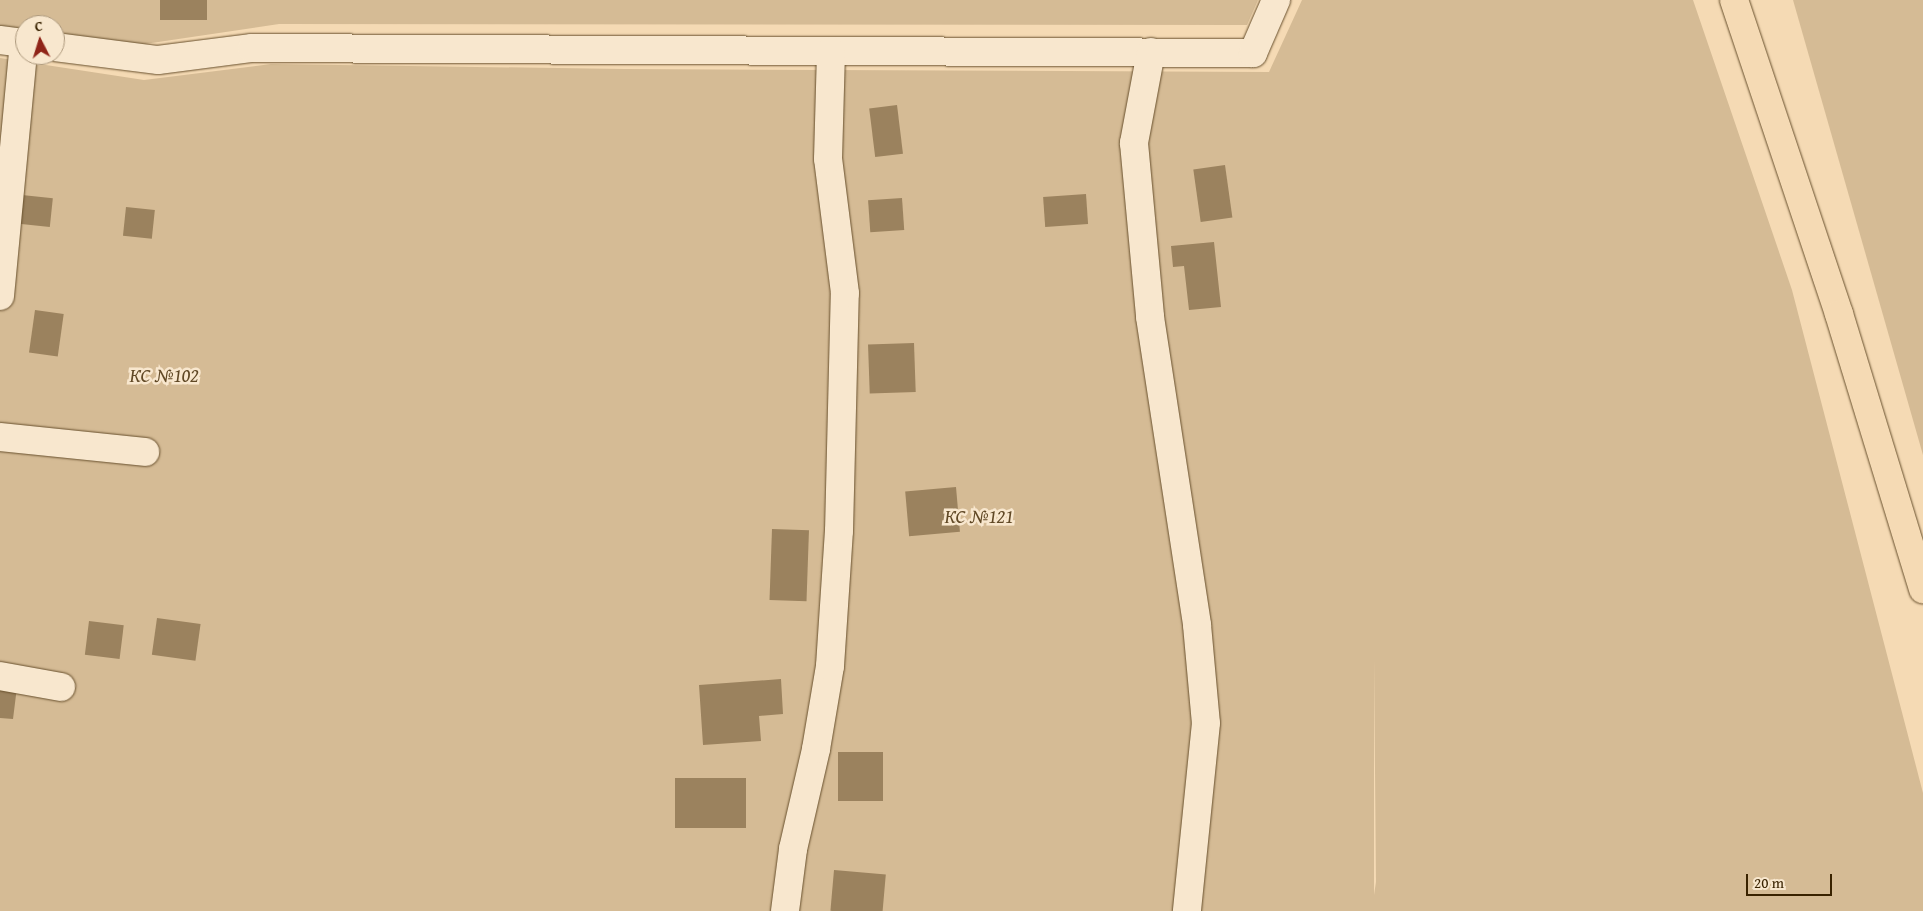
<!DOCTYPE html>
<html>
<head>
<meta charset="utf-8">
<style>
	body { margin:0 }
	#map { position:relative; width:1923px; height:911px; overflow:hidden; background:#f5dab4; font-family:"Gentium Book Plus",serif }
	div>[style] { position:absolute }
	.green>* { inset:0; background:#d5bb95 }
	.building>* { inset:0; background:#9b825e; transform-origin:0 0 }
	.roads { filter:drop-shadow(0 0 1px #68502d) drop-shadow(0 0 1px #68502d) }
	.minor>* { height:28px; margin:-14px; padding:0 14px; transform-origin:14px; border-radius:14px; background:#f8e7ce }
	.major>* { height:28px; margin:-14px; padding:0 14px; transform-origin:14px; border-radius:14px; background:#f5dab4 }
	span { translate:-50% -50%; white-space:nowrap; text-align:center; line-height:1.15; -webkit-text-stroke:5px #f8e7ce; paint-order:stroke }
	.park-label { font-size:20px; color:#604825; font-style:italic }
	.north { position:absolute; left:15px; top:15px; width:50px; height:50px; box-sizing:border-box; background:#f8e7ce; border:1px solid #ac987c; border-radius:50%; rotate:355deg; font-size:14px; font-weight:700; line-height:20px; text-align:center; color:#392200 }
	.north::after { content:''; display:block; margin:auto; width:18px; height:22px; background:#8f2418; clip-path:polygon(50% 0,100% 100%,50% 72%,0 100%) }
	.scale { position:absolute; left:1746px; top:874px; width:86px; height:22px; box-sizing:border-box; border:2px solid #392200; border-top:0; padding-left:6px; font-size:15px; line-height:18px; white-space:nowrap; color:#392200; -webkit-text-stroke:4px #f8e7ce; paint-order:stroke }
</style>
</head>
<body>
<div id="map">
	<div class="green">
		<i style="clip-path:polygon(0 0,1258px 0,1247px 25px,279px 24px,138px 45px,55px 34px,55px 25px,25px 25px,25px 31px,0 27px)"></i>
		<i style="clip-path:polygon(evenodd,1302px 0,1693px 0,1792px 290px,1923px 793px,1923px 911px,0 911px,0 58px,144px 80px,271px 64px,625px 69px,1269px 72px,1302px 0,1374px 659px,1376px 882px,1374px 895px,1374px 659px)"></i>
		<i style="clip-path:polygon(1793px 0,1923px 0,1923px 455px)"></i>
	</div>
	<div class="building">
		<i style="left:160px;top:0;width:47px;height:20px"></i>
		<i style="left:897px;top:105px;width:49px;height:28px;rotate:83deg"></i>
		<i style="left:1225px;top:165px;width:53px;height:32px;rotate:82deg"></i>
		<i style="left:1086px;top:194px;width:30px;height:43px;rotate:86deg"></i>
		<i style="left:22px;top:195px;width:31px;height:29px;rotate:6deg"></i>
		<i style="left:902px;top:198px;width:32px;height:34px;rotate:86deg"></i>
		<i style="left:126px;top:207px;width:29px;height:29px;rotate:6deg"></i>
		<i style="clip-path:polygon(1214px 242px,1221px 307px,1189px 310px,1184px 266px,1173px 267px,1171px 246px)"></i>
		<i style="left:35px;top:310px;width:29px;height:43px;rotate:8deg"></i>
		<i style="left:914px;top:343px;width:49px;height:46px;rotate:88deg"></i>
		<i style="left:956px;top:487px;width:45px;height:51px;rotate:85deg"></i>
		<i style="left:772px;top:529px;width:37px;height:71px;rotate:2deg"></i>
		<i style="left:157px;top:618px;width:44px;height:37px;rotate:8deg"></i>
		<i style="left:89px;top:621px;width:35px;height:34px;rotate:7deg"></i>
		<i style="clip-path:polygon(781px 679px,783px 714px,759px 716px,761px 741px,703px 745px,699px 685px)"></i>
		<i style="clip-path:polygon(0 685px,17px 687px,13px 719px,0 718px)"></i>
		<i style="left:838px;top:752px;width:45px;height:49px"></i>
		<i style="left:675px;top:778px;width:71px;height:50px"></i>
		<i style="left:834px;top:870px;width:52px;height:41px;rotate:5deg"></i>
	</div>
	<div class="roads">
		<div class="minor">
			<i style="left:0;top:40px;width:25px;rotate:7deg"></i>
			<i style="left:55px;top:47px;width:104px;rotate:7.2deg"></i>
			<i style="left:158px;top:60px;width:95px;rotate:-7.3deg"></i>
			<i style="left:252px;top:48px;width:1001px;rotate:0.29deg"></i>
			<i style="left:1253px;top:53px;width:58px;rotate:-66.5deg"></i>
			<i style="left:1151px;top:52px;width:93px;rotate:100.6deg"></i>
			<i style="left:1134px;top:143px;width:175px;rotate:84.7deg"></i>
			<i style="left:1150px;top:317px;width:312px;rotate:81.3deg"></i>
			<i style="left:1197px;top:625px;width:98px;rotate:84.8deg"></i>
			<i style="left:1206px;top:723px;width:189px;rotate:95.8deg"></i>
			<i style="left:0;top:296px;width:254px;rotate:-84.6deg"></i>
			<i style="left:0;top:437px;width:146px;rotate:5.9deg"></i>
			<i style="left:0;top:676px;width:62px;rotate:10.2deg"></i>
			<i style="left:785px;top:911px;width:63px;rotate:-82.6deg"></i>
			<i style="left:793px;top:849px;width:103px;rotate:-77deg"></i>
			<i style="left:816px;top:749px;width:84px;rotate:-80.4deg"></i>
			<i style="left:830px;top:666px;width:135px;rotate:-86.2deg"></i>
			<i style="left:839px;top:531px;width:238px;rotate:-88.6deg"></i>
			<i style="left:845px;top:293px;width:135px;rotate:-97.2deg"></i>
			<i style="left:828px;top:159px;width:108px;rotate:-88.4deg"></i>
		</div>
		<div class="major">
			<i style="left:1734px;top:0;width:331px;rotate:71.5deg"></i>
			<i style="left:1839px;top:314px;width:288px;rotate:73deg"></i>
		</div>
	</div>
	<div class="park-label">
		<span style="left:164px;top:374px">КС №102</span>
		<span style="left:979px;top:515px">КС №121</span>
	</div>
	<div class="north">С</div>
	<div class="scale">20 m</div>
</div>
</body>
</html>
